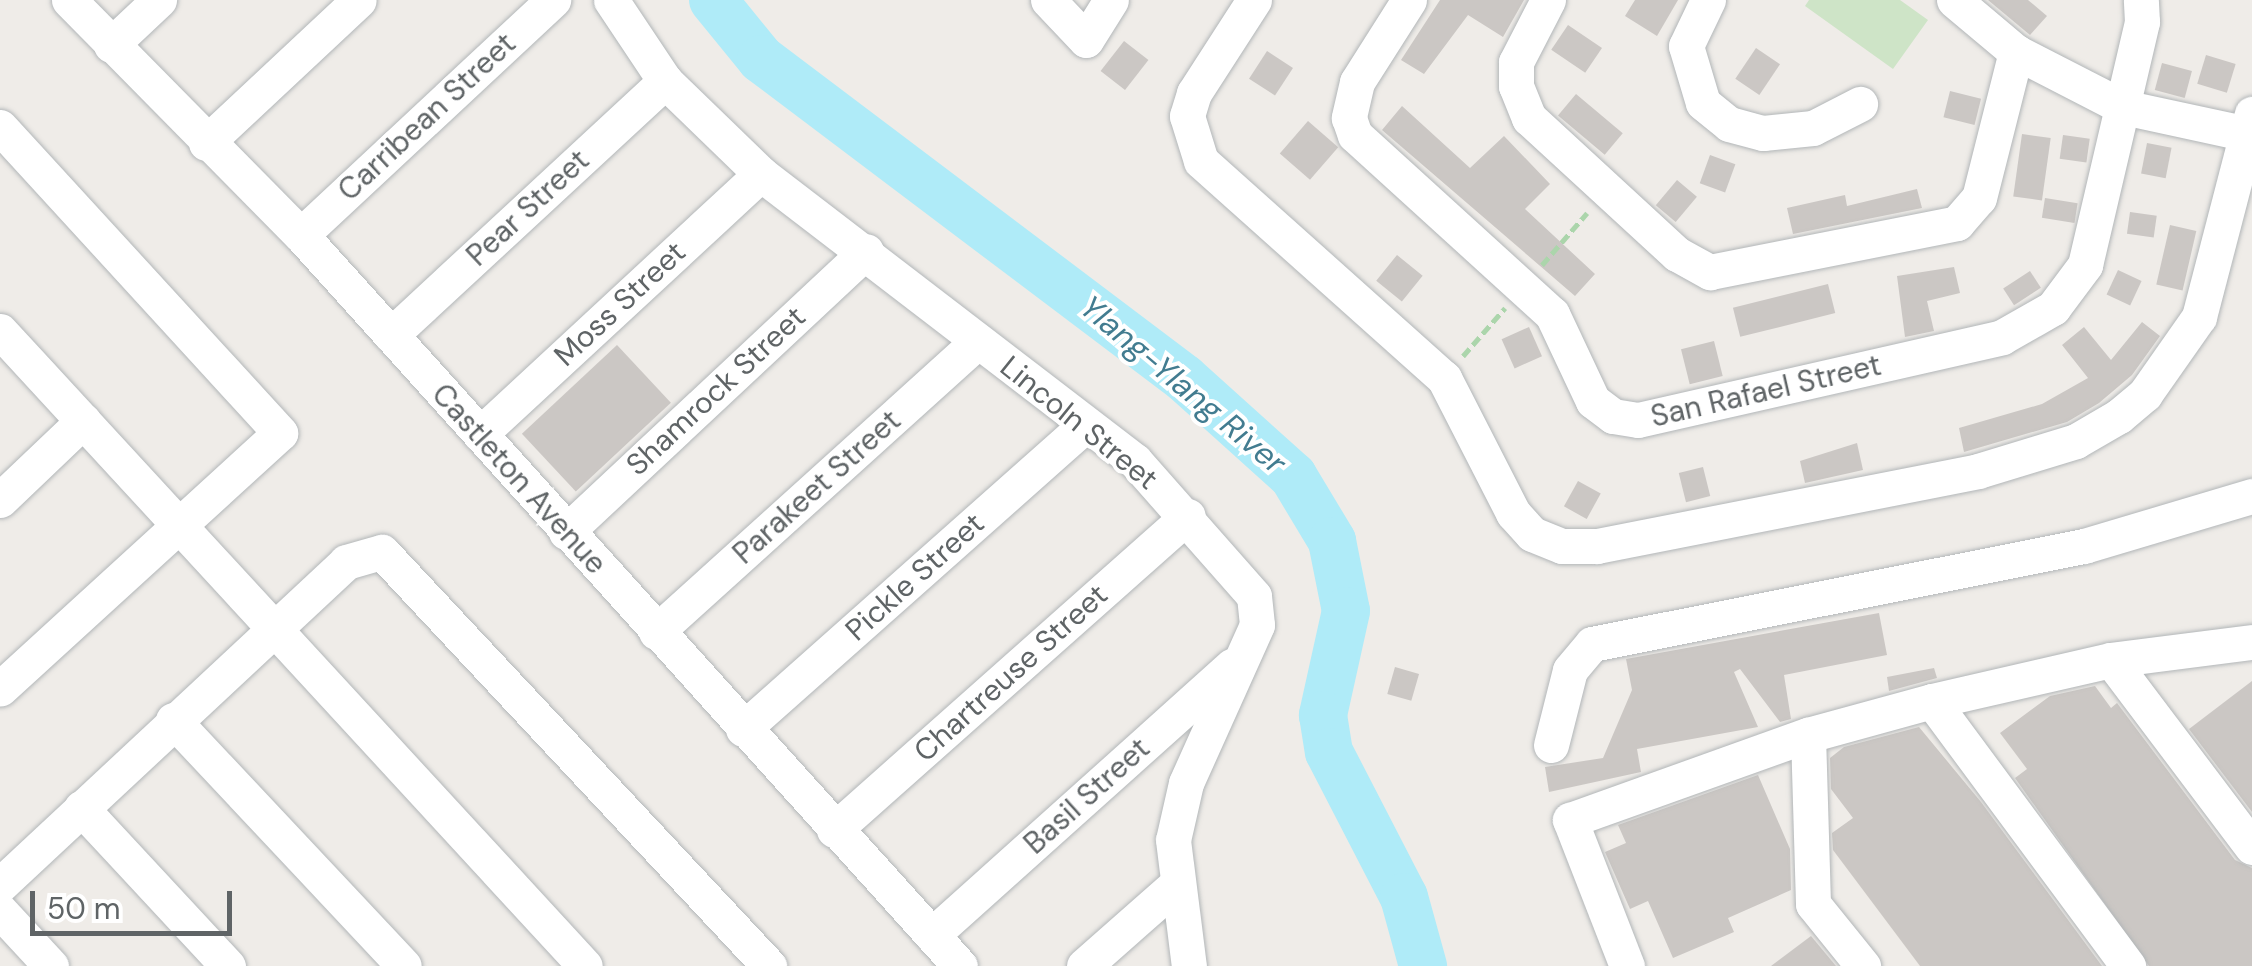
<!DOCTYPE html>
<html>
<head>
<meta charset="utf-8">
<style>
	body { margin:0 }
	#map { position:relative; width:2252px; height:966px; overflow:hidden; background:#efece8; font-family:"DM Sans",sans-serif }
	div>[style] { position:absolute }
	.green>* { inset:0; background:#cee4c7 }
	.river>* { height:48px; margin:-24px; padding:0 24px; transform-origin:24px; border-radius:24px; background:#afebf8 }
	.building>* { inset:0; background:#cbc7c4; transform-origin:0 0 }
	.path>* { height:5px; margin-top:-2.5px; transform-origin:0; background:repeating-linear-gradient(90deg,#abd5ab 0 10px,transparent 0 15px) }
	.roads { filter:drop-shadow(0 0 2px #b2b6b8) drop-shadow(0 0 2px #b2b6b8) }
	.minor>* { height:35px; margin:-17.5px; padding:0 17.5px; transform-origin:17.5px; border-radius:17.5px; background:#fff }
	span { translate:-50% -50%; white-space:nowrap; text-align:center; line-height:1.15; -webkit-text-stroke:8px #fff; paint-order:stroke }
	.street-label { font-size:30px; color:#5f6466 }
	.water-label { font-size:32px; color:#427c90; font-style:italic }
	.scale { position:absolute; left:30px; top:891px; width:202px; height:45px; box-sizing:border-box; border:5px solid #5f6466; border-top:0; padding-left:12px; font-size:30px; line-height:35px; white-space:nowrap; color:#5f6466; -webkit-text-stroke:8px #fff; paint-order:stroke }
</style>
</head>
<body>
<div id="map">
	<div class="green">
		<i style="clip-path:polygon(1809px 0,1900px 0,1928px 20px,1893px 69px,1805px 6px)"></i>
	</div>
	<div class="river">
		<i style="left:713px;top:0;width:76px;rotate:50.9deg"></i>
		<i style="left:761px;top:59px;width:530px;rotate:37.02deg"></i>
		<i style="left:1184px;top:378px;width:147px;rotate:42deg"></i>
		<i style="left:1293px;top:476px;width:76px;rotate:59deg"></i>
		<i style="left:1332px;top:541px;width:71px;rotate:78.7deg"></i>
		<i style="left:1346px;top:611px;width:107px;rotate:102.5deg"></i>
		<i style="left:1323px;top:715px;width:37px;rotate:81deg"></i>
		<i style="left:1329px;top:752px;width:163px;rotate:62.7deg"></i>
		<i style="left:1404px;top:897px;width:72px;rotate:74.6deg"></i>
	</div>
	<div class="building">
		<i style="clip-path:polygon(1440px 0,1524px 0,1503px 37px,1468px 15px,1424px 74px,1401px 60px)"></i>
		<i style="clip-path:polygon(1635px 0,1678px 0,1657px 36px,1625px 16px)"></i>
		<i style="clip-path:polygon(1988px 0,2028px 0,2047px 16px,2030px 35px)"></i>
		<i style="left:1568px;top:25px;width:41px;height:30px;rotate:34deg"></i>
		<i style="left:1124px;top:41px;width:31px;height:38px;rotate:38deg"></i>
		<i style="left:1756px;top:48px;width:29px;height:37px;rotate:34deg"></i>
		<i style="left:1267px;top:51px;width:31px;height:33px;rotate:33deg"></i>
		<i style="left:2206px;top:55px;width:31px;height:30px;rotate:17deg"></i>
		<i style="left:2162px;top:63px;width:31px;height:28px;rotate:15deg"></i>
		<i style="left:1950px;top:91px;width:32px;height:27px;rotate:14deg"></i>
		<i style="left:1576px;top:94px;width:61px;height:28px;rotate:40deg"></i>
		<i style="clip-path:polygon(1402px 106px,1470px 168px,1504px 136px,1550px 184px,1525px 209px,1595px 274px,1575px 296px,1382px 130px)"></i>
		<i style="left:1308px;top:121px;width:40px;height:43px;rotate:41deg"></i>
		<i style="left:2022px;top:134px;width:29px;height:63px;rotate:8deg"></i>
		<i style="left:2063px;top:135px;width:27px;height:24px;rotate:8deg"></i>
		<i style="left:2147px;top:143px;width:25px;height:31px;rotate:11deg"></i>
		<i style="left:1710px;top:155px;width:27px;height:30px;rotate:20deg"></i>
		<i style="left:1677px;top:180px;width:26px;height:33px;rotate:40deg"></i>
		<i style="clip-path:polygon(1917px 189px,1922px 208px,1793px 234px,1787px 208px,1845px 195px,1847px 206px)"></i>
		<i style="left:2045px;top:198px;width:33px;height:20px;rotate:9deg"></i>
		<i style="left:2130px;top:212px;width:27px;height:22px;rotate:8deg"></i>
		<i style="left:2170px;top:225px;width:27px;height:61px;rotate:13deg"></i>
		<i style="left:1397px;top:255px;width:33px;height:33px;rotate:39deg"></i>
		<i style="clip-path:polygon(1954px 267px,1960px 293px,1927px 301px,1934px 331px,1905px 337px,1897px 276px)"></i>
		<i style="left:2118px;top:270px;width:26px;height:27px;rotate:25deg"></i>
		<i style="left:2030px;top:271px;width:20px;height:32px;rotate:57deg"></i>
		<i style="left:1828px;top:284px;width:30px;height:98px;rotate:76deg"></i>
		<i style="clip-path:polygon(2142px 322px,2160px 336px,2132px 375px,2099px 403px,2067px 422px,1964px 452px,1959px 428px,2042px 404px,2088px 378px,2062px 345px,2084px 327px,2111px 360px)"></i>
		<i style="left:1529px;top:327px;width:32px;height:30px;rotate:66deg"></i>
		<i style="left:1714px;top:341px;width:36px;height:34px;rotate:76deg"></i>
		<i style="left:617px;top:345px;width:79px;height:130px;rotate:47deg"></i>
		<i style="clip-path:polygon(1857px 443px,1863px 470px,1805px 483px,1800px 461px)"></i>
		<i style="left:1703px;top:467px;width:30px;height:25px;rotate:76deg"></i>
		<i style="left:1578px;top:481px;width:26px;height:29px;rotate:29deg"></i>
		<i style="clip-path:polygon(1879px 613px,1887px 655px,1784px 675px,1791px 719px,1780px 722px,1740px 669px,1734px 672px,1758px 727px,1637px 749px,1641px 772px,1549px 792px,1545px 767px,1603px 758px,1632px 690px,1626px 659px)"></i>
		<i style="left:1395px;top:667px;width:25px;height:28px;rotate:16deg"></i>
		<i style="clip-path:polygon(1934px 668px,1937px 678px,1889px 691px,1887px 677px)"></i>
		<i style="clip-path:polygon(2252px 681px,2252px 812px,2189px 729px)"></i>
		<i style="clip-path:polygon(2095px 686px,2111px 708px,2117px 703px,2235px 860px,2252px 868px,2252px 966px,2149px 966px,2015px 778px,2027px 769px,2000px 733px,2050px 696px)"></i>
		<i style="clip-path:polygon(1919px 727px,1981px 802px,2102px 966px,1920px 966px,1833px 850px,1832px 833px,1853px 818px,1831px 789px,1830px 758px,1844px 747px)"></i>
		<i style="clip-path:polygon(1758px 775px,1790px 849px,1791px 890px,1728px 918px,1734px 932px,1673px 958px,1648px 901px,1630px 909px,1605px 852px,1626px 843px,1618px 825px)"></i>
		<i style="clip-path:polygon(1811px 936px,1836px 966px,1771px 966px)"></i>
	</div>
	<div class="path">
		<i style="left:1542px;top:265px;width:69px;rotate:-49.1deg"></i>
		<i style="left:1463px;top:356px;width:64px;rotate:-48.8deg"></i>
	</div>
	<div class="roads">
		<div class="minor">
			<i style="left:69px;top:0;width:330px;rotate:45.4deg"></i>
			<i style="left:301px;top:235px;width:984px;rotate:47.97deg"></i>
			<i style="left:611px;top:0;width:97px;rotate:56.3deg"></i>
			<i style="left:665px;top:81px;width:134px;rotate:44.1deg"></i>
			<i style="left:761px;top:174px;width:471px;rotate:37.5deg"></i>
			<i style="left:1135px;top:461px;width:180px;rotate:48.6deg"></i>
			<i style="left:1254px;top:596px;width:29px;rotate:84deg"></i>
			<i style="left:1257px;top:625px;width:173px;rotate:114.2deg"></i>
			<i style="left:1186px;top:783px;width:58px;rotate:102.8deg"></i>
			<i style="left:1173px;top:840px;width:127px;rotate:82.8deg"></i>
			<i style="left:1048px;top:0;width:55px;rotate:46.5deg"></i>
			<i style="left:1086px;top:40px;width:47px;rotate:-58deg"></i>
			<i style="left:1254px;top:0;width:111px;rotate:122.8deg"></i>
			<i style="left:1194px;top:93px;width:24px;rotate:107deg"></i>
			<i style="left:1187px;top:116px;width:47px;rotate:72.7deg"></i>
			<i style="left:1201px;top:161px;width:326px;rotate:41.8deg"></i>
			<i style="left:1444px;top:378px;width:152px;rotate:62.9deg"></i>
			<i style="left:1513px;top:513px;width:28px;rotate:48deg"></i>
			<i style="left:1532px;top:534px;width:32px;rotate:22deg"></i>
			<i style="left:1562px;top:546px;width:35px"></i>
			<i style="left:1597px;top:546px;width:388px;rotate:-11.1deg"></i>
			<i style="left:1978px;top:471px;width:102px;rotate:-17deg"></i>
			<i style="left:2076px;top:441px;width:50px;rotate:-30.2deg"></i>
			<i style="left:2119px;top:416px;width:34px;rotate:-40deg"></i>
			<i style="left:2145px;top:394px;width:94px;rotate:-55deg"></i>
			<i style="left:2199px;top:317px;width:210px;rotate:-75.4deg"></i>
			<i style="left:1409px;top:0;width:97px;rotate:122.4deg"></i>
			<i style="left:1357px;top:82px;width:37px;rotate:103deg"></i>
			<i style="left:1349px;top:118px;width:18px;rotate:71deg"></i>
			<i style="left:1355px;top:135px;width:266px;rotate:42.3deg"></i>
			<i style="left:1552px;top:314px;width:96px;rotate:64.8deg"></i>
			<i style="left:1593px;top:401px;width:25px;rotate:37deg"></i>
			<i style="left:1613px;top:416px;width:25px;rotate:9deg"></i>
			<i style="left:1638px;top:420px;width:373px;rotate:-12.8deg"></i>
			<i style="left:2002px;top:337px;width:59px;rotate:-29.6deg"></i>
			<i style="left:2053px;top:308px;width:54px;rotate:-53.3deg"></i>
			<i style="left:2085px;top:265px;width:250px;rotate:-76.8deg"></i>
			<i style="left:2142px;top:22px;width:22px;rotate:-93deg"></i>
			<i style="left:1548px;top:0;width:70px;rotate:117.3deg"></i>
			<i style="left:1516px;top:62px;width:24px;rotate:90deg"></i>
			<i style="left:1516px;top:86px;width:35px;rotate:68deg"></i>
			<i style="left:1529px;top:118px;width:201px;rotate:42.6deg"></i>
			<i style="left:1677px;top:254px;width:38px;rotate:29deg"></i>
			<i style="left:1710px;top:272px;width:252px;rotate:-11.2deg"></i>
			<i style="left:1957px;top:223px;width:33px;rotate:-49deg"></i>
			<i style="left:1979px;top:198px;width:151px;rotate:-75.8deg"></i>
			<i style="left:1708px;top:0;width:51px;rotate:115.6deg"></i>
			<i style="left:1686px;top:46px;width:59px;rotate:73.4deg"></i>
			<i style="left:1703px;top:103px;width:33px;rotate:39deg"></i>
			<i style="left:1729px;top:124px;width:35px;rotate:15deg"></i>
			<i style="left:1763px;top:133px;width:50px;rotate:-5.7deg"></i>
			<i style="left:1813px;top:128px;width:53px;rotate:-27.1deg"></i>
			<i style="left:1954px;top:0;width:81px;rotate:40deg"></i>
			<i style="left:2016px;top:52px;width:120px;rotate:27.2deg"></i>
			<i style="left:2123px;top:107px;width:132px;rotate:12.2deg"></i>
			<i style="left:111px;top:45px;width:66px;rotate:-43.2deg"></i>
			<i style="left:0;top:127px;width:415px;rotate:47.5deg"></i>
			<i style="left:280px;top:433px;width:379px;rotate:137.6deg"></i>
			<i style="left:206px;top:143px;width:209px;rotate:-43.1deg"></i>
			<i style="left:301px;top:235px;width:345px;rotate:-43deg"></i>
			<i style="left:0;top:331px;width:863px;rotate:47.35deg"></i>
			<i style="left:391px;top:335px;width:374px;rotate:-42.8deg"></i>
			<i style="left:480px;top:434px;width:383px;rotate:-42.8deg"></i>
			<i style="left:0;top:500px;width:115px;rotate:-43.6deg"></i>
			<i style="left:566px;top:532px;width:411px;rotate:-43.1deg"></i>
			<i style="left:656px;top:632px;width:434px;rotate:-42.1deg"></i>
			<i style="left:2111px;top:660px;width:234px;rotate:53deg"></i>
			<i style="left:1932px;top:701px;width:330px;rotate:53.5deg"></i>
			<i style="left:173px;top:720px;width:337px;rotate:46.8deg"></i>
			<i style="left:743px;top:729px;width:459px;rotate:-41.6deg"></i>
			<i style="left:1808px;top:735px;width:169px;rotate:88.3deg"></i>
			<i style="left:1813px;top:904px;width:80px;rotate:51.1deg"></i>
			<i style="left:1551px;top:745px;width:77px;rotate:-75.8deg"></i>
			<i style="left:1570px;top:670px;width:34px;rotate:-50deg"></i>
			<i style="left:1592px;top:644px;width:502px;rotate:-11.27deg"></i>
			<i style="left:2084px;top:546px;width:175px;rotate:-16.6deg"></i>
			<i style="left:81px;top:808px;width:216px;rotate:47.1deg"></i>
			<i style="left:834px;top:830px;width:473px;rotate:-41.6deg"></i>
			<i style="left:0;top:885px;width:473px;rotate:-43deg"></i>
			<i style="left:346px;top:562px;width:37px;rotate:-16deg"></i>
			<i style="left:382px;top:552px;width:567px;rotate:46.93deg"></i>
			<i style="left:0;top:911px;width:75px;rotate:47.2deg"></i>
			<i style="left:932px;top:935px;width:403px;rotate:-41.9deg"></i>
			<i style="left:1084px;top:966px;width:123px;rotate:-41.4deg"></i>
			<i style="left:1627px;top:966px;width:157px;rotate:-111.3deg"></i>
			<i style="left:1570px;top:820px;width:253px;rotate:-19.7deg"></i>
			<i style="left:1808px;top:735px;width:129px;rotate:-15.3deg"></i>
			<i style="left:1932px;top:701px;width:184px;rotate:-12.9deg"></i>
			<i style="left:2111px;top:660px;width:142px;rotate:-7.3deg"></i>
		</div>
	</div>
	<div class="street-label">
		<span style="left:427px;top:117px;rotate:-43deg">Carribean Street</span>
		<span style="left:528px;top:208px;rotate:-43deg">Pear Street</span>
		<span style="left:620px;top:304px;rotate:-43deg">Moss Street</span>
		<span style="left:716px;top:391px;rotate:-43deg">Shamrock Street</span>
		<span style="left:1766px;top:391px;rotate:-13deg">San Rafael Street</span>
		<span style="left:1079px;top:423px;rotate:39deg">Lincoln Street</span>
		<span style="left:519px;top:479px;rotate:48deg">Castleton Avenue</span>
		<span style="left:817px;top:487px;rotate:-42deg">Parakeet Street</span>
		<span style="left:915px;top:577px;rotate:-42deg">Pickle Street</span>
		<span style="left:1011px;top:673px;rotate:-42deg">Chartreuse Street</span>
		<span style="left:1087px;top:796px;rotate:-42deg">Basil Street</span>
	</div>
	<div class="water-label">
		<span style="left:1183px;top:385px;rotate:40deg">Ylang-Ylang River</span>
	</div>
	<div class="scale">50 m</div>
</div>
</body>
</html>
